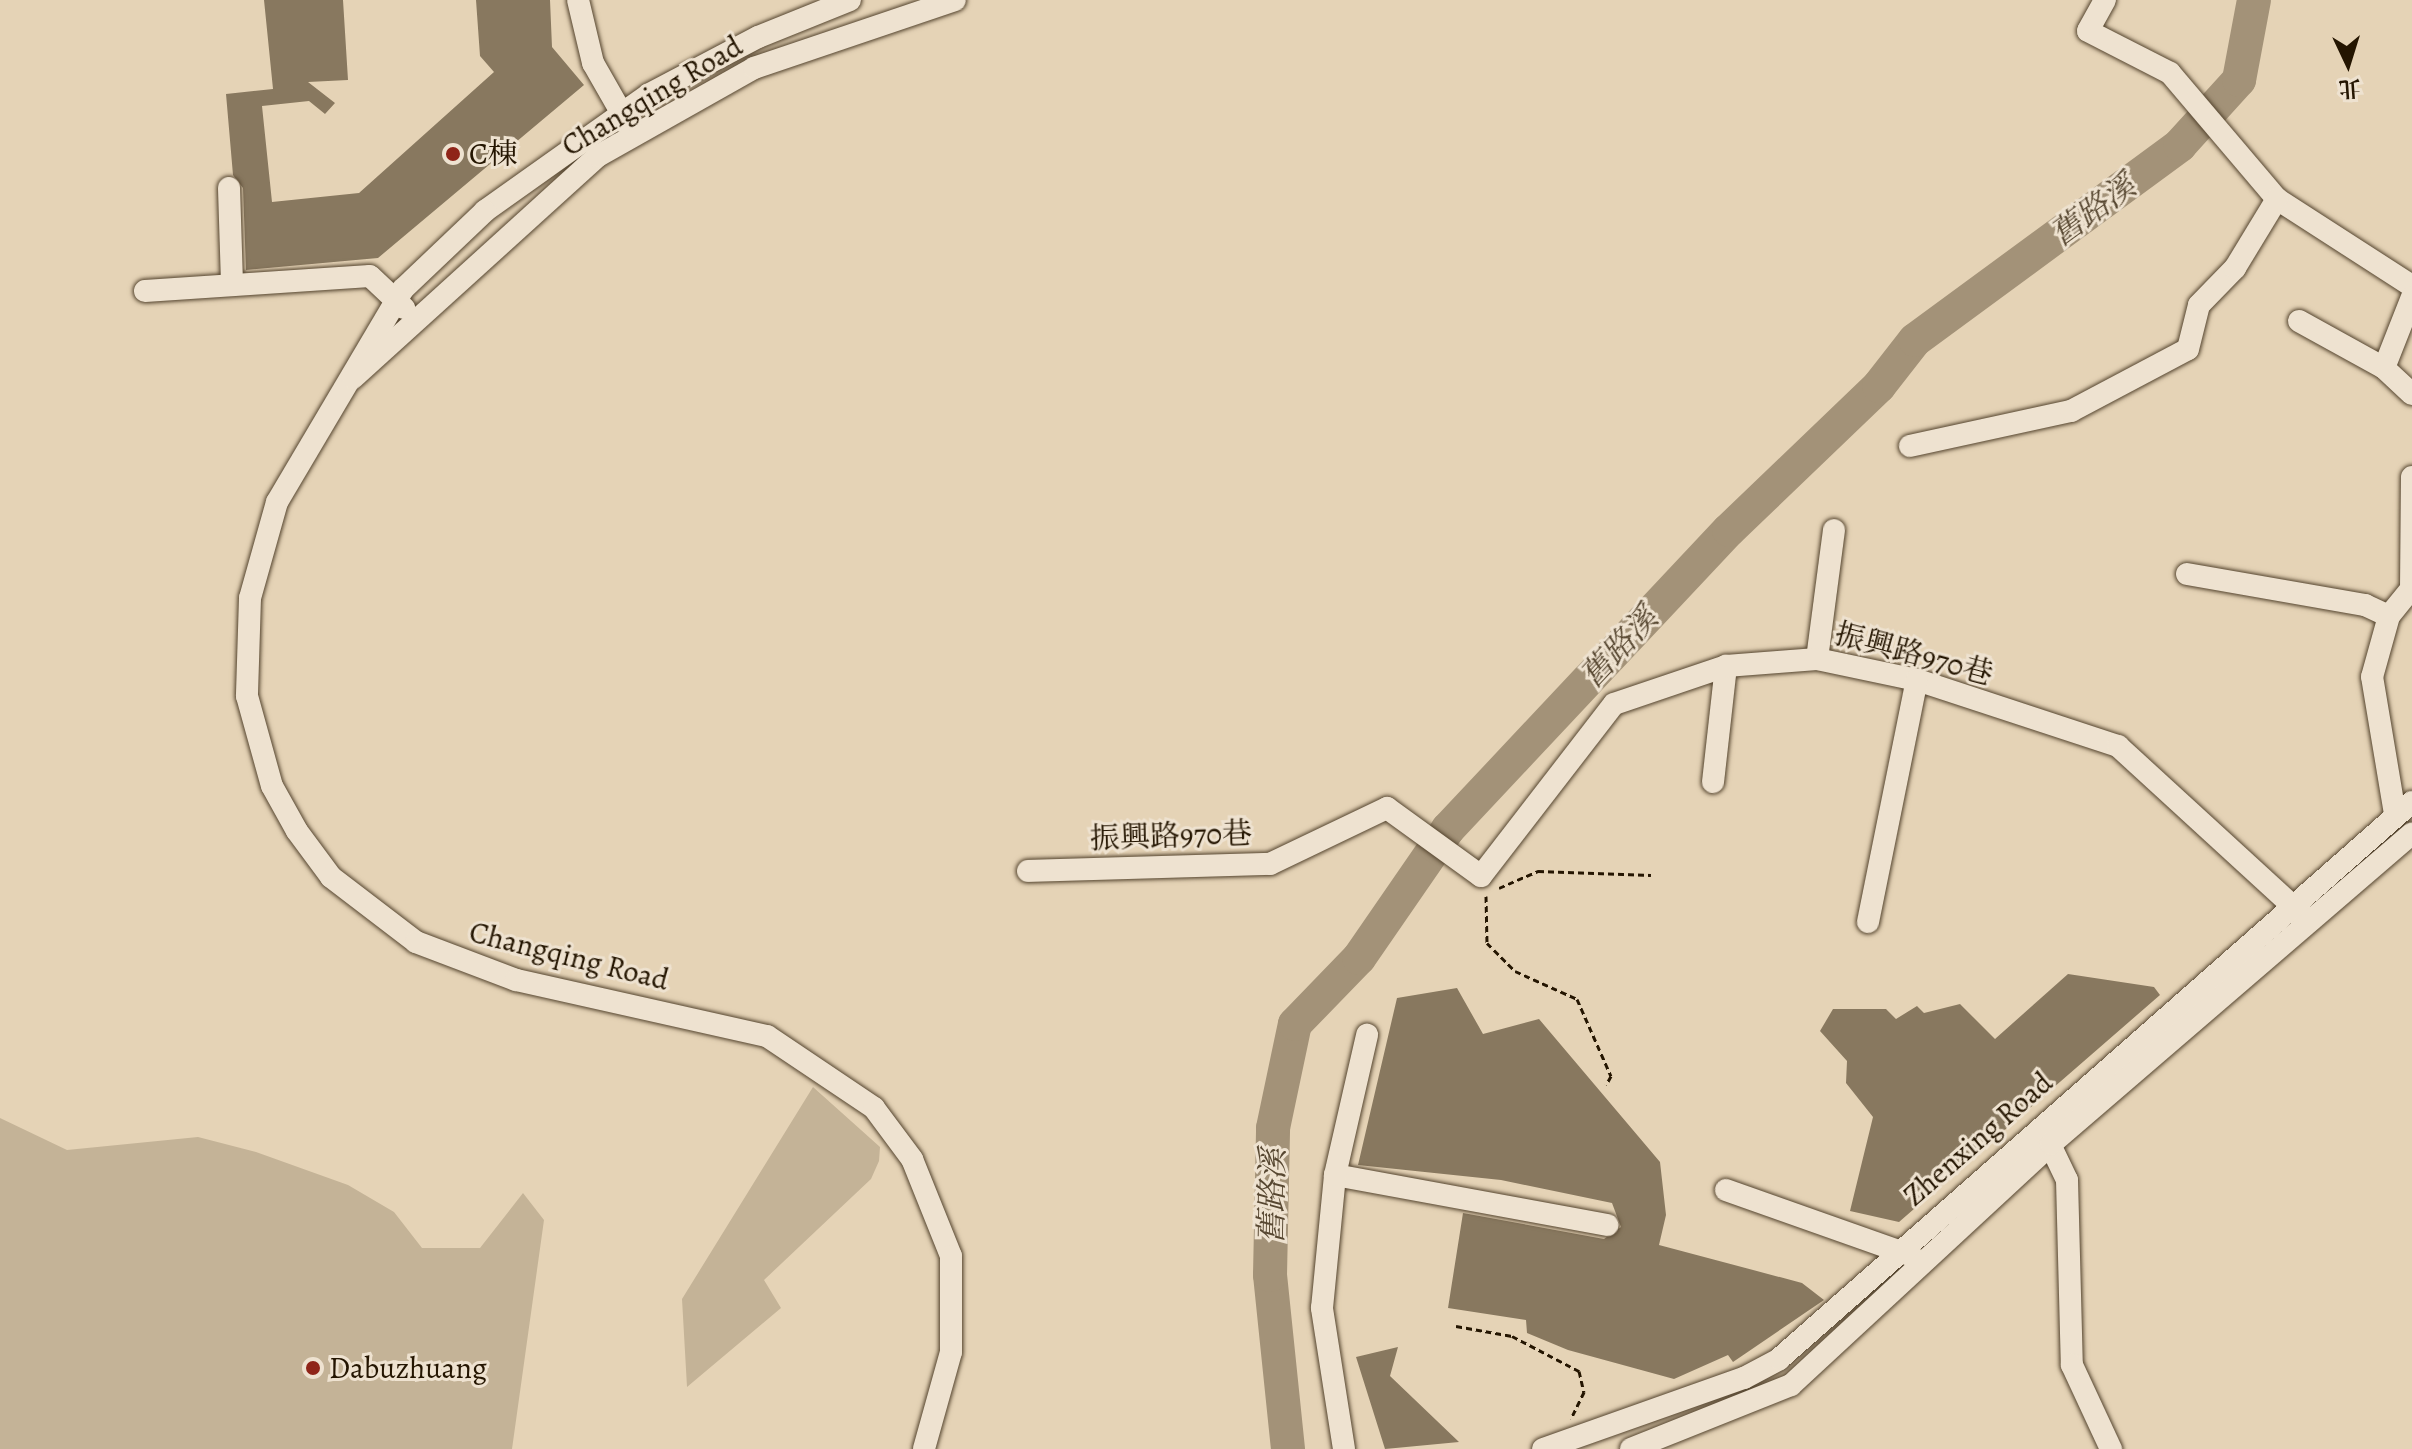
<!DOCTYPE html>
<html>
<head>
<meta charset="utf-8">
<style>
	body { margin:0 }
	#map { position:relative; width:2412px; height:1449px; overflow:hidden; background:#e5d3b6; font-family:Alegreya,"Noto Serif TC",serif }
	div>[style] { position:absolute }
	.green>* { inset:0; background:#c4b397 }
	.river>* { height:34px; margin:-17px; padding:0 17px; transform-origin:17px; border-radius:17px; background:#a39278 }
	.building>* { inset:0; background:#88785f }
	.path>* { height:3px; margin-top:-1.5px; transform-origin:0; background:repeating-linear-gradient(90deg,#241501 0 6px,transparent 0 10px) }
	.roads { filter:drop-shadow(0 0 2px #54442e) drop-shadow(0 0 2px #54442e) }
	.minor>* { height:22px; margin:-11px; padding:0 11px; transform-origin:11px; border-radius:11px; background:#eee2d0 }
	.dots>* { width:22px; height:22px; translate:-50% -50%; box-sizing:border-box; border:4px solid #eee2d0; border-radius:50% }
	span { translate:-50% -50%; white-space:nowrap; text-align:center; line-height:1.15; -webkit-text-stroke:6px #eee2d0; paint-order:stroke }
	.street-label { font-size:30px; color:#241501 }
	.poi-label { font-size:30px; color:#241501 }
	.left { translate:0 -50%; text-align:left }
	.water-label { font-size:32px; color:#574731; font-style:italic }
	.north { position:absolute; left:2308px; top:24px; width:80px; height:80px; -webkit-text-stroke:6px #eee2d0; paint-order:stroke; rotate:176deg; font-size:22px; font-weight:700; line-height:32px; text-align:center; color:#241501 }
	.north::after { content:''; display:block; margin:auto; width:28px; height:36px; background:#241501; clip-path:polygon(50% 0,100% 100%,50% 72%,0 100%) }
</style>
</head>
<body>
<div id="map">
	<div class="green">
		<i style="clip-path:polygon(813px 1087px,880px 1147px,879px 1161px,871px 1179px,764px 1280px,781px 1308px,687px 1387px,682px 1299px)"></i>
		<i style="clip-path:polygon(0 1118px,67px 1150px,198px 1137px,256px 1152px,348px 1185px,394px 1212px,422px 1248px,480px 1248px,523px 1193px,544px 1220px,512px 1449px,0 1449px)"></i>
	</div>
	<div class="river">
		<i style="left:1288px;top:1449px;width:175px;rotate:-95.9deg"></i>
		<i style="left:1270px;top:1275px;width:147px;rotate:-88.8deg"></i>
		<i style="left:1273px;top:1128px;width:106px;rotate:-78.1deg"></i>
		<i style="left:1295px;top:1024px;width:92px;rotate:-45.9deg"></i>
		<i style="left:1359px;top:958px;width:157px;rotate:-55.4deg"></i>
		<i style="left:1448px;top:829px;width:410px;rotate:-46.8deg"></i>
		<i style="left:1729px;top:530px;width:208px;rotate:-43.8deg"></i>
		<i style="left:1879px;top:386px;width:58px;rotate:-52deg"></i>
		<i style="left:1915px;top:340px;width:329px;rotate:-36.3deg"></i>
		<i style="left:2180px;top:145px;width:88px;rotate:-47.8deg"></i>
		<i style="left:2239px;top:80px;width:81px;rotate:-79.4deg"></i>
	</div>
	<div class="building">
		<i style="clip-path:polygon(264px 0,343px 0,348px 80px,308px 82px,335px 103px,325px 114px,309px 101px,262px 106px,272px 202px,359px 193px,494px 72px,480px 56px,476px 0,550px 0,552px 47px,584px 85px,378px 258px,246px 270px,243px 188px,233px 175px,226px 94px,273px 89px)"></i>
		<i style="clip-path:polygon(2068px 974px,2154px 987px,2160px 995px,1899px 1222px,1850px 1211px,1873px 1117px,1846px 1083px,1847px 1061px,1820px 1031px,1833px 1009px,1886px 1009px,1896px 1019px,1917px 1006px,1924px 1013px,1960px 1004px,1995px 1039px)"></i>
		<i style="clip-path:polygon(1457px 988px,1483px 1034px,1539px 1019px,1660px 1162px,1666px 1215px,1659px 1245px,1802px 1283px,1824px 1300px,1733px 1362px,1728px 1355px,1674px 1379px,1568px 1350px,1527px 1333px,1526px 1320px,1448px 1308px,1463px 1213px,1604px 1239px,1621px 1227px,1612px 1203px,1501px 1180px,1358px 1165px,1397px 998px)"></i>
		<i style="clip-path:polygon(1398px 1347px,1390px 1376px,1459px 1442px,1385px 1449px,1356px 1357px)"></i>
	</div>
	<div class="path">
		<i style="left:1499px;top:888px;width:43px;rotate:-23.6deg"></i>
		<i style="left:1538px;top:871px;width:113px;rotate:2deg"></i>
		<i style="left:1486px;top:896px;width:47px;rotate:88.8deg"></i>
		<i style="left:1487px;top:943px;width:40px;rotate:45deg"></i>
		<i style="left:1515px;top:971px;width:68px;rotate:24.3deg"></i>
		<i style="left:1577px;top:999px;width:84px;rotate:66.2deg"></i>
		<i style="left:1611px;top:1076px;width:10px;rotate:119deg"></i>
		<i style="left:1456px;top:1326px;width:57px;rotate:10.1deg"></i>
		<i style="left:1512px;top:1336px;width:76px;rotate:27.6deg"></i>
		<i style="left:1579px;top:1371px;width:22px;rotate:77deg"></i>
		<i style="left:1584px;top:1392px;width:30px;rotate:116deg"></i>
	</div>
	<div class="roads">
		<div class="minor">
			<i style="left:578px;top:0;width:65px;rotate:76.6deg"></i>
			<i style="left:593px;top:63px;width:73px;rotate:60.3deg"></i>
			<i style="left:850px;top:0;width:99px;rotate:158.1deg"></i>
			<i style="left:758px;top:37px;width:124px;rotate:152.2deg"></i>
			<i style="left:648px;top:95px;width:200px;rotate:144.6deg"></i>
			<i style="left:485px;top:211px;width:113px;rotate:136.4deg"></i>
			<i style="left:403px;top:289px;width:247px;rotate:120.6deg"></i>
			<i style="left:277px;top:502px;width:100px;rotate:105.7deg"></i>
			<i style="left:250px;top:598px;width:98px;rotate:91.8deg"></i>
			<i style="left:247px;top:696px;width:93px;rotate:74.5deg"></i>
			<i style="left:272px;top:786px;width:51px;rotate:60.9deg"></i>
			<i style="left:297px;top:831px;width:57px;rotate:53.5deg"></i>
			<i style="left:331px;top:877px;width:107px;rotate:37.4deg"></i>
			<i style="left:416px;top:942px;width:107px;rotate:20.8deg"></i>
			<i style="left:516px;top:980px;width:257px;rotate:12.6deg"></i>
			<i style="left:767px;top:1036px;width:129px;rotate:33.9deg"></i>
			<i style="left:874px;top:1108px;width:64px;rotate:53.3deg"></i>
			<i style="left:912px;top:1159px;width:105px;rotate:68.1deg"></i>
			<i style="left:951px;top:1256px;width:96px;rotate:90deg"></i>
			<i style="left:951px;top:1352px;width:101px;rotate:105.6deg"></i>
			<i style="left:2105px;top:0;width:35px;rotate:119deg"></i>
			<i style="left:2088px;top:31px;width:92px;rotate:27.1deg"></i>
			<i style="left:2170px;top:73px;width:165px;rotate:49.7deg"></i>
			<i style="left:2277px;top:199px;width:161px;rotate:32.8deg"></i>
			<i style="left:229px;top:188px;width:97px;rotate:88.2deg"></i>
			<i style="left:145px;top:291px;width:225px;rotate:-3.8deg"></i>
			<i style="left:370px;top:276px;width:47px;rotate:43.3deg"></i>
			<i style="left:2412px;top:297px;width:76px;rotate:111.5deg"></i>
			<i style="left:2384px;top:368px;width:38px;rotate:43deg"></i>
			<i style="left:2299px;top:321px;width:97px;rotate:28.9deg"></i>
			<i style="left:353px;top:378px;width:331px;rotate:-42.2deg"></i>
			<i style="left:598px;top:156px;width:179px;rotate:-29.4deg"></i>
			<i style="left:754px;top:68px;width:212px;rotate:-18.7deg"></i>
			<i style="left:1910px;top:446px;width:165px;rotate:-12.3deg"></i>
			<i style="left:2071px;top:411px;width:132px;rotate:-27.9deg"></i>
			<i style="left:2188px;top:349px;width:45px;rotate:-76deg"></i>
			<i style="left:2199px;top:305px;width:52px;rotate:-45.8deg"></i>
			<i style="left:2235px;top:268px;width:81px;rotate:-58.7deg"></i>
			<i style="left:2187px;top:574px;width:181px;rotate:9.9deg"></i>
			<i style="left:2365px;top:605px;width:26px;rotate:25deg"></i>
			<i style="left:1817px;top:659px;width:130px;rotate:-82.5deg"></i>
			<i style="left:1713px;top:782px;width:117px;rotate:-83.6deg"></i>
			<i style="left:2395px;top:814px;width:139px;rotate:-99.5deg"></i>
			<i style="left:2372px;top:677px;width:63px;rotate:-74.4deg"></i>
			<i style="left:2389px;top:616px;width:35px;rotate:-51deg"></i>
			<i style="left:2411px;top:589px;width:112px;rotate:-89.5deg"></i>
			<i style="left:1028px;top:871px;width:242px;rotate:-1.7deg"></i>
			<i style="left:1270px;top:864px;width:130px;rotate:-25.6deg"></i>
			<i style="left:1387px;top:808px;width:116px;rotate:35.9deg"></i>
			<i style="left:1481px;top:876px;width:217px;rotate:-52.3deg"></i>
			<i style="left:1614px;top:704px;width:118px;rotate:-18.7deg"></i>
			<i style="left:1726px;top:666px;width:91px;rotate:-4.4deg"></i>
			<i style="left:1817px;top:659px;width:102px;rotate:11.9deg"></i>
			<i style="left:1917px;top:680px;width:212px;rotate:18.2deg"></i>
			<i style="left:2118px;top:746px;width:259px;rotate:42.5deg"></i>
			<i style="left:1868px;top:922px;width:247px;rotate:-78.6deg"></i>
			<i style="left:2044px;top:1132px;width:53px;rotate:64.4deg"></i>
			<i style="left:2067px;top:1180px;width:185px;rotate:88.5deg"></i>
			<i style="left:2072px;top:1365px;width:93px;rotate:65.1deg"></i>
			<i style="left:1335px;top:1175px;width:277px;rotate:10.4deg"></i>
			<i style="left:1726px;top:1190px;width:197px;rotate:19.5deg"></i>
			<i style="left:1344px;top:1449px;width:143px;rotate:-98.9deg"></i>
			<i style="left:1322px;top:1308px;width:134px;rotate:-84.4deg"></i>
			<i style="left:1335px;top:1175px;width:144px;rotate:-77.1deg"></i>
			<i style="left:1543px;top:1449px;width:213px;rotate:-19.5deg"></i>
			<i style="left:1744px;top:1378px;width:40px;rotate:-28deg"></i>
			<i style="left:1779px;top:1359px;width:843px;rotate:-41.35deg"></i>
			<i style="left:1631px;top:1449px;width:172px;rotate:-21.8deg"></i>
			<i style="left:1791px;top:1385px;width:355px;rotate:-42.8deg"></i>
			<i style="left:2051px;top:1144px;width:476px;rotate:-40.7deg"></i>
		</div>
	</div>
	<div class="dots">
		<i style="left:453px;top:154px;background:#8f2418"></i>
		<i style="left:313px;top:1368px;background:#8f2418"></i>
	</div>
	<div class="street-label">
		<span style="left:652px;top:96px;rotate:-31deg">Changqing Road</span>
		<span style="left:1914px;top:654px;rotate:15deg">振興路970巷</span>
		<span style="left:1171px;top:836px;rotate:-2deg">振興路970巷</span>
		<span style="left:569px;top:956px;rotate:14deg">Changqing Road</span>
		<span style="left:1978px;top:1139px;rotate:-41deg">Zhenxing Road</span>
	</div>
	<div class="poi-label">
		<span class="left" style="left:469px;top:154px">C棟</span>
		<span class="left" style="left:329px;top:1368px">Dabuzhuang</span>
	</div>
	<div class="water-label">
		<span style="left:2093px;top:210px;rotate:-36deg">舊路溪</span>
		<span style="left:1619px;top:647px;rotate:-47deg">舊路溪</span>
		<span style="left:1272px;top:1196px;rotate:-89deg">舊路溪</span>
	</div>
	<div class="north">北</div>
</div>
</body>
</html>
